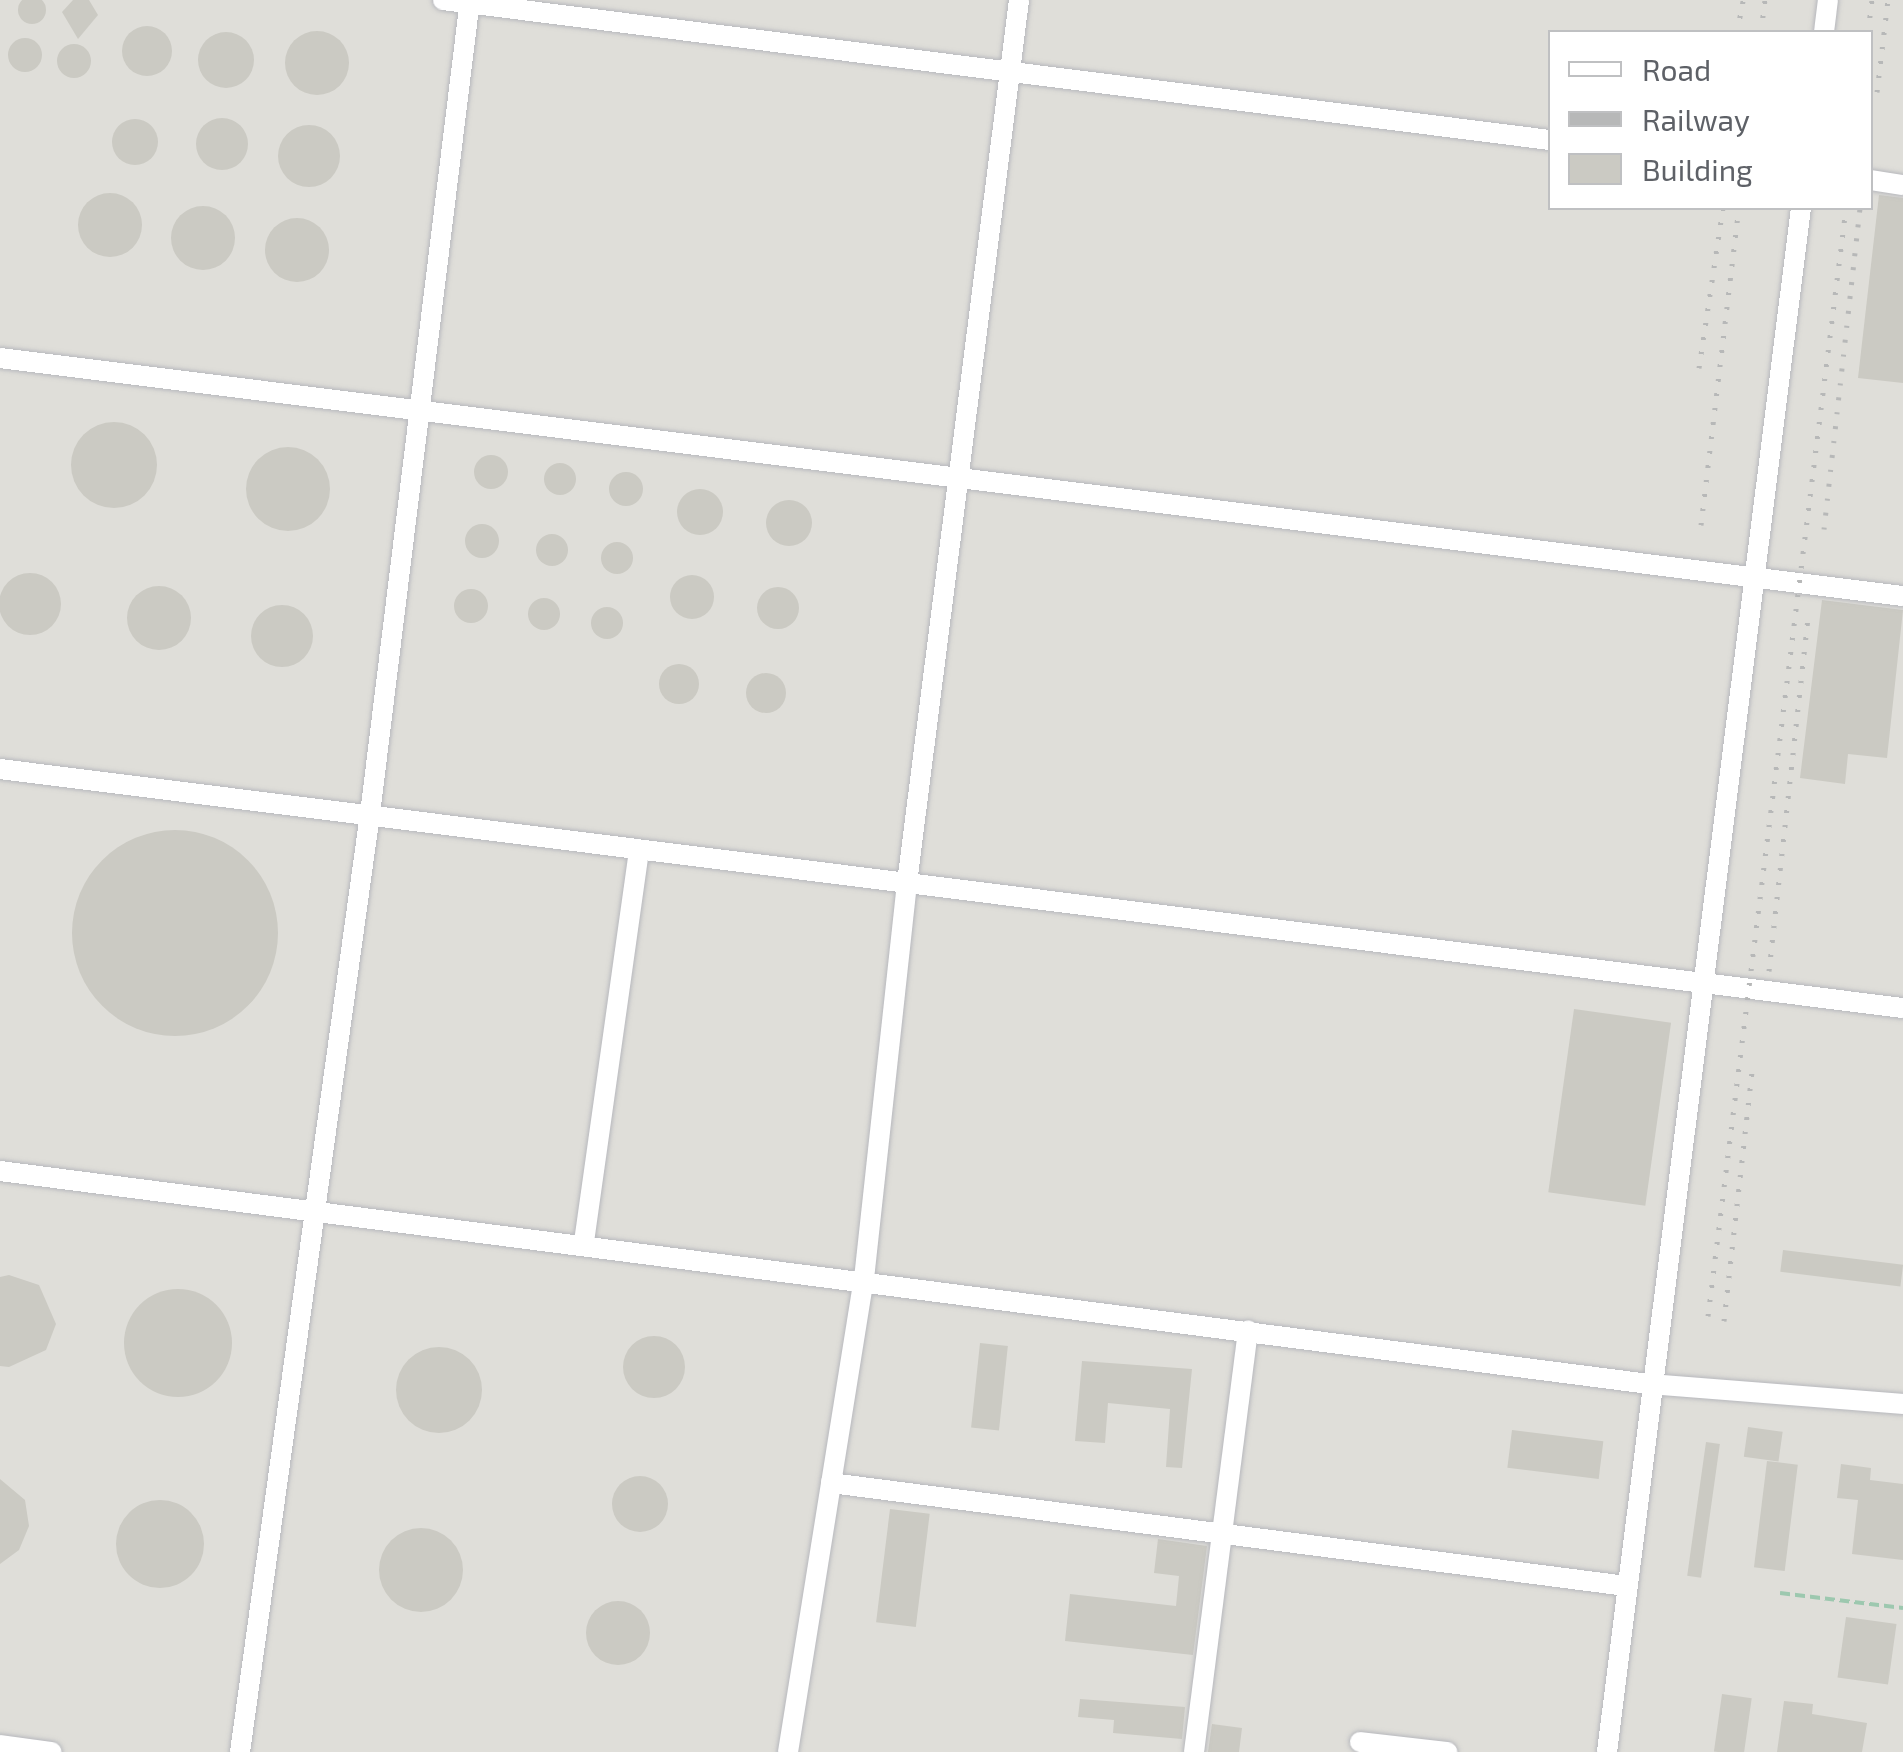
<!DOCTYPE html>
<html>
<head>
<meta charset="utf-8">
<style>
	body { margin:0 }
	#map { position:relative; width:1903px; height:1752px; overflow:hidden; background:#f0efe7; font-family:"Exo 2",sans-serif }
	div>[style] { position:absolute }
	.industrial>* { inset:0; background:#dfded9 }
	.building>* { inset:0; background:#cbcac3; transform-origin:0 0 }
	.round { border-radius:50% }
	.path>* { height:4px; margin-top:-2px; transform-origin:0; background:repeating-linear-gradient(90deg,#9dc8af 0 10px,transparent 0 15px) }
	.roads { filter:drop-shadow(0 0 2px #b7b8bd) drop-shadow(0 0 2px #b7b8bd) }
	.minor>* { height:20px; margin:-10px; padding:0 10px; transform-origin:10px; border-radius:10px; background:#fff }
	.rail>* { height:5px; margin-top:-2.5px; transform-origin:0; background:repeating-linear-gradient(90deg,#b7b8b8 0 2.5px,transparent 0 14.5px) }
	span { translate:-50% -50%; white-space:nowrap; text-align:center; line-height:1.15; -webkit-text-stroke:8px #fff; paint-order:stroke }
	.legend { position:absolute; left:1548px; top:30px; width:325px; height:180px; box-sizing:border-box; background:#fff; border:2px solid #bfc0c2; margin:0; padding:12px 18px; list-style:none; font-size:30px; color:#5e6167 }
	.legend li { display:flex; align-items:center; gap:20px; height:50px }
	.legend b { width:50px; border:2px solid #bfc0c2 }
</style>
</head>
<body>
<div id="map">
	<div class="industrial">
		<i style="clip-path:polygon(evenodd,0 0,1903px 0,1903px 1752px,0 1752px,0 0,1550px 32px,1870px 32px,1870px 208px,1550px 208px,1550px 32px)"></i>
	</div>
	<div class="building">
		<i class="round" style="left:18px;top:-4px;width:28px;height:28px"></i>
		<i style="clip-path:polygon(73px 0,89px 0,98px 15px,78px 39px,62px 12px)"></i>
		<i class="round" style="left:122px;top:26px;width:50px;height:50px"></i>
		<i class="round" style="left:285px;top:31px;width:64px;height:64px"></i>
		<i class="round" style="left:198px;top:32px;width:56px;height:56px"></i>
		<i class="round" style="left:8px;top:38px;width:34px;height:34px"></i>
		<i class="round" style="left:57px;top:44px;width:34px;height:34px"></i>
		<i class="round" style="left:196px;top:118px;width:52px;height:52px"></i>
		<i class="round" style="left:112px;top:119px;width:46px;height:46px"></i>
		<i class="round" style="left:278px;top:125px;width:62px;height:62px"></i>
		<i class="round" style="left:78px;top:193px;width:64px;height:64px"></i>
		<i style="clip-path:polygon(1879px 195px,1903px 198px,1903px 383px,1858px 378px)"></i>
		<i class="round" style="left:171px;top:206px;width:64px;height:64px"></i>
		<i class="round" style="left:265px;top:218px;width:64px;height:64px"></i>
		<i class="round" style="left:71px;top:422px;width:86px;height:86px"></i>
		<i class="round" style="left:246px;top:447px;width:84px;height:84px"></i>
		<i class="round" style="left:474px;top:455px;width:34px;height:34px"></i>
		<i class="round" style="left:544px;top:463px;width:32px;height:32px"></i>
		<i class="round" style="left:609px;top:472px;width:34px;height:34px"></i>
		<i class="round" style="left:677px;top:489px;width:46px;height:46px"></i>
		<i class="round" style="left:766px;top:500px;width:46px;height:46px"></i>
		<i class="round" style="left:465px;top:524px;width:34px;height:34px"></i>
		<i class="round" style="left:536px;top:534px;width:32px;height:32px"></i>
		<i class="round" style="left:601px;top:542px;width:32px;height:32px"></i>
		<i class="round" style="left:-1px;top:573px;width:62px;height:62px"></i>
		<i class="round" style="left:670px;top:575px;width:44px;height:44px"></i>
		<i class="round" style="left:127px;top:586px;width:64px;height:64px"></i>
		<i class="round" style="left:757px;top:587px;width:42px;height:42px"></i>
		<i class="round" style="left:454px;top:589px;width:34px;height:34px"></i>
		<i class="round" style="left:528px;top:598px;width:32px;height:32px"></i>
		<i style="clip-path:polygon(1822px 600px,1903px 610px,1887px 758px,1848px 754px,1845px 784px,1800px 778px)"></i>
		<i class="round" style="left:251px;top:605px;width:62px;height:62px"></i>
		<i class="round" style="left:591px;top:607px;width:32px;height:32px"></i>
		<i class="round" style="left:659px;top:664px;width:40px;height:40px"></i>
		<i class="round" style="left:746px;top:673px;width:40px;height:40px"></i>
		<i class="round" style="left:72px;top:830px;width:206px;height:206px"></i>
		<i style="left:1574px;top:1009px;width:98px;height:185px;rotate:8deg"></i>
		<i style="left:1783px;top:1250px;width:121px;height:22px;rotate:7deg"></i>
		<i style="clip-path:polygon(9px 1275px,39px 1285px,56px 1324px,46px 1350px,9px 1367px,0 1366px,0 1277px)"></i>
		<i class="round" style="left:124px;top:1289px;width:108px;height:108px"></i>
		<i class="round" style="left:623px;top:1336px;width:62px;height:62px"></i>
		<i style="left:980px;top:1343px;width:28px;height:85px;rotate:6deg"></i>
		<i class="round" style="left:396px;top:1347px;width:86px;height:86px"></i>
		<i style="clip-path:polygon(1082px 1361px,1192px 1369px,1182px 1468px,1166px 1467px,1170px 1409px,1108px 1403px,1105px 1443px,1075px 1441px)"></i>
		<i style="left:1748px;top:1427px;width:35px;height:30px;rotate:8deg"></i>
		<i style="left:1512px;top:1430px;width:92px;height:38px;rotate:7deg"></i>
		<i style="left:1706px;top:1442px;width:14px;height:135px;rotate:8deg"></i>
		<i style="left:1767px;top:1461px;width:31px;height:107px;rotate:7deg"></i>
		<i style="clip-path:polygon(1841px 1464px,1871px 1468px,1870px 1480px,1903px 1484px,1903px 1560px,1852px 1554px,1858px 1500px,1837px 1498px)"></i>
		<i class="round" style="left:612px;top:1476px;width:56px;height:56px"></i>
		<i style="clip-path:polygon(0 1479px,25px 1500px,29px 1526px,19px 1550px,0 1564px)"></i>
		<i class="round" style="left:116px;top:1500px;width:88px;height:88px"></i>
		<i style="left:890px;top:1509px;width:40px;height:114px;rotate:7deg"></i>
		<i class="round" style="left:379px;top:1528px;width:84px;height:84px"></i>
		<i style="clip-path:polygon(1158px 1539px,1207px 1546px,1193px 1655px,1065px 1641px,1070px 1594px,1176px 1606px,1179px 1576px,1154px 1573px)"></i>
		<i class="round" style="left:586px;top:1601px;width:64px;height:64px"></i>
		<i style="left:1846px;top:1617px;width:51px;height:61px;rotate:8deg"></i>
		<i style="left:1722px;top:1694px;width:30px;height:58px;rotate:8deg"></i>
		<i style="clip-path:polygon(1080px 1699px,1185px 1707px,1182px 1739px,1113px 1733px,1114px 1720px,1078px 1717px)"></i>
		<i style="clip-path:polygon(1784px 1701px,1813px 1704px,1812px 1714px,1867px 1723px,1862px 1752px,1777px 1752px)"></i>
		<i style="clip-path:polygon(1212px 1724px,1242px 1728px,1239px 1752px,1208px 1752px)"></i>
	</div>
	<div class="path">
		<i style="left:1780px;top:1593px;width:124px;rotate:7deg"></i>
	</div>
	<div class="roads">
		<div class="minor">
			<i style="left:443px;top:0;width:1116px;rotate:7.21deg"></i>
			<i style="left:1824px;top:32px;width:32px;rotate:-83deg"></i>
			<i style="left:1870px;top:180px;width:33px;rotate:9deg"></i>
			<i style="left:0;top:358px;width:1918px;rotate:7.13deg"></i>
			<i style="left:0;top:769px;width:1918px;rotate:7.16deg"></i>
			<i style="left:0;top:1171px;width:1664px;rotate:7.36deg"></i>
			<i style="left:1650px;top:1384px;width:254px;rotate:4.5deg"></i>
			<i style="left:584px;top:1242px;width:393px;rotate:-82deg"></i>
			<i style="left:831px;top:1483px;width:802px;rotate:7.38deg"></i>
			<i style="left:1360px;top:1742px;width:88px;rotate:6.6deg"></i>
			<i style="left:0;top:1745px;width:52px;rotate:7.7deg"></i>
			<i style="left:240px;top:1752px;width:947px;rotate:-82.11deg"></i>
			<i style="left:370px;top:814px;width:820px;rotate:-83deg"></i>
			<i style="left:788px;top:1752px;width:479px;rotate:-80.9deg"></i>
			<i style="left:864px;top:1279px;width:398px;rotate:-83.8deg"></i>
			<i style="left:907px;top:883px;width:890px;rotate:-82.77deg"></i>
			<i style="left:1194px;top:1752px;width:425px;rotate:-82.7deg"></i>
			<i style="left:1607px;top:1752px;width:1556px;rotate:-82.84deg"></i>
		</div>
	</div>
	<div class="rail">
		<i style="left:1737px;top:32px;width:33px;rotate:-79deg"></i>
		<i style="left:1761px;top:32px;width:32px;rotate:-83deg"></i>
		<i style="left:1868px;top:32px;width:32px;rotate:-83deg"></i>
		<i style="left:1877px;top:92px;width:93px;rotate:-83.2deg"></i>
		<i style="left:1699px;top:368px;width:162px;rotate:-81.5deg"></i>
		<i style="left:1701px;top:525px;width:319px;rotate:-83.2deg"></i>
		<i style="left:1824px;top:529px;width:323px;rotate:-83.6deg"></i>
		<i style="left:1769px;top:971px;width:357px;rotate:-83.7deg"></i>
		<i style="left:1708px;top:1316px;width:1117px;rotate:-82.9deg"></i>
		<i style="left:1724px;top:1321px;width:260px;rotate:-83.6deg"></i>
	</div>
	<ul class="legend">
	<li><b style="height:12px;background:#fff"></b>Road</li>
	<li><b style="height:12px;background:#b7b8b8"></b>Railway</li>
	<li><b style="height:28px;background:#cbcac3"></b>Building</li>
	</ul>
</div>
</body>
</html>
